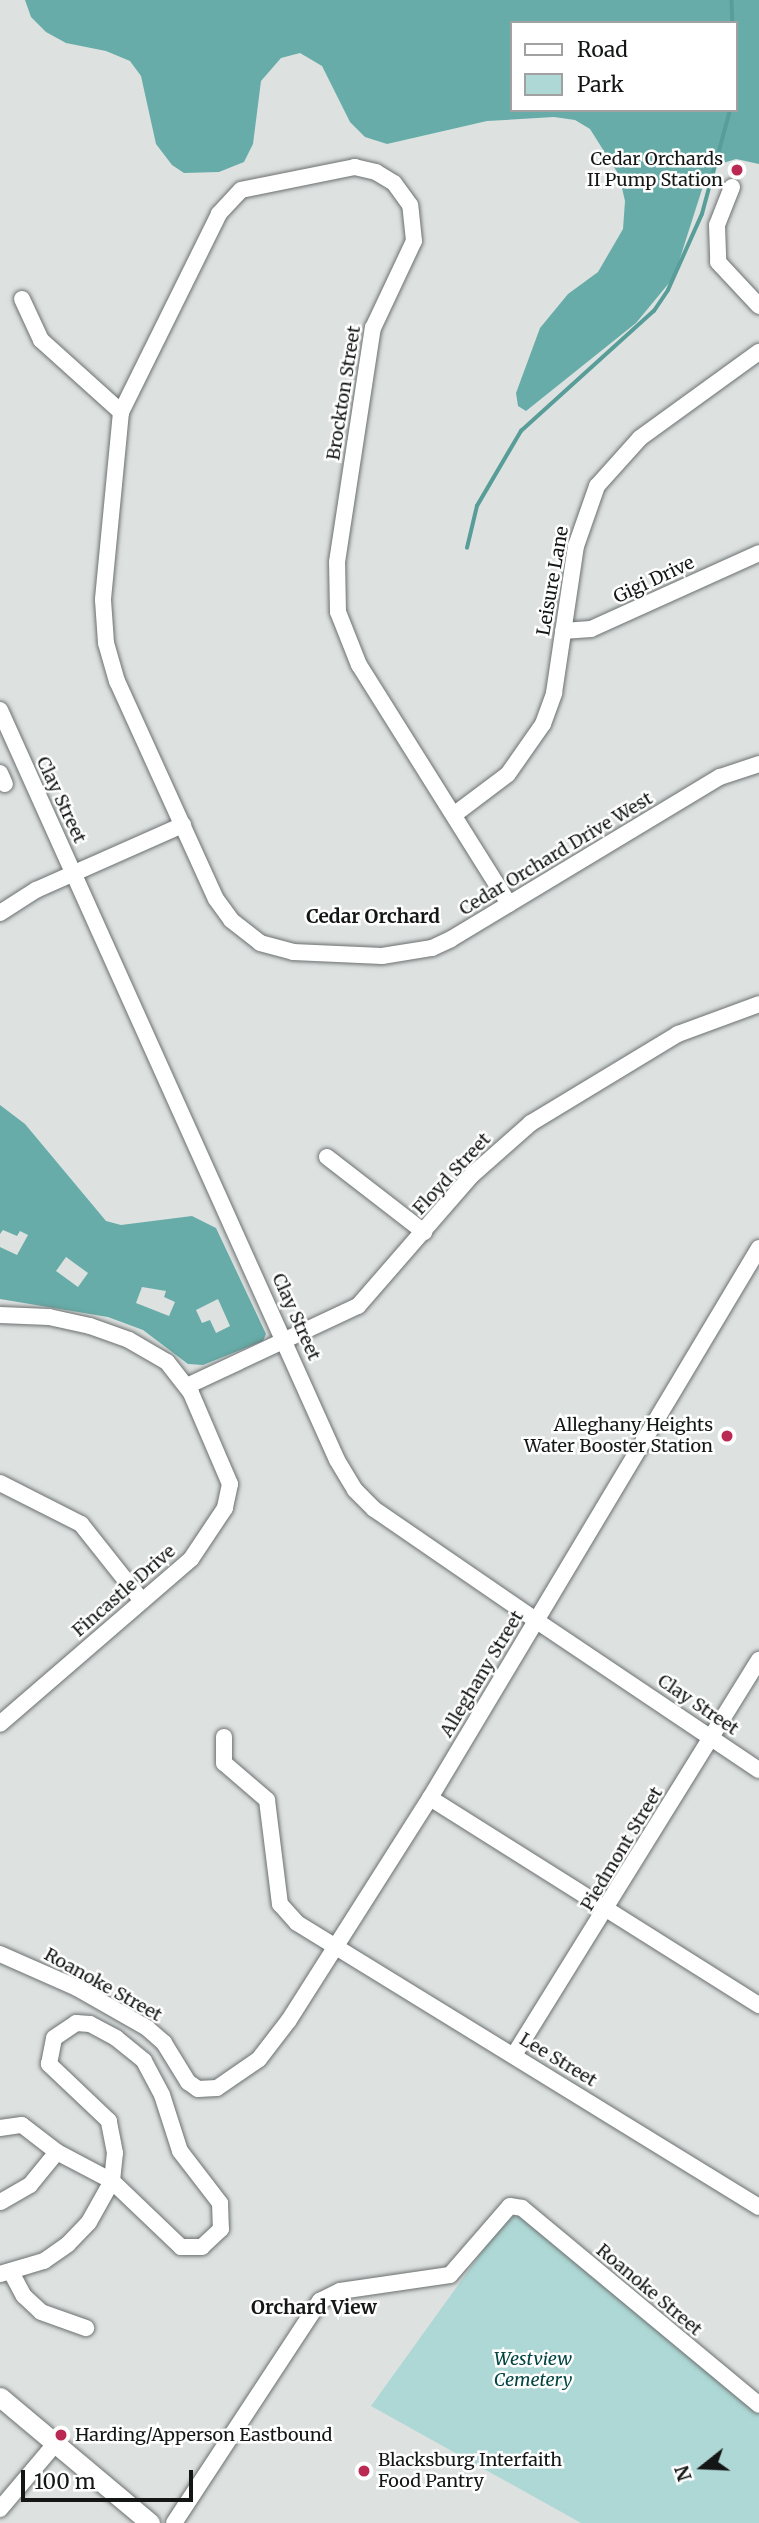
<!DOCTYPE html>
<html>
<head>
<meta charset="utf-8">
<style>
	body { margin:0 }
	#map { position:relative; width:759px; height:2523px; overflow:hidden; background:#dde2e1; font-family:Merriweather,serif }
	div>[style] { position:absolute }
	.green>* { inset:0; background:#aed8d5 }
	.forest>* { inset:0; background:#67aca8 }
	.stream>* { height:3.5px; margin:-1.75px; padding:0 1.75px; transform-origin:1.75px; border-radius:1.75px; background:#599d99 }
	.roads { filter:drop-shadow(0 0 2px #6c7070) drop-shadow(0 0 2px #6c7070) }
	.minor>* { height:16px; margin:-8px; padding:0 8px; transform-origin:8px; border-radius:8px; background:#fff }
	.major>* { height:19px; margin:-9.5px; padding:0 9.5px; transform-origin:9.5px; border-radius:9.5px; background:#fff }
	.dots>* { width:19px; height:19px; translate:-50% -50%; box-sizing:border-box; border:4px solid #fff; border-radius:50% }
	span { translate:-50% -50%; white-space:nowrap; text-align:center; line-height:1.15; -webkit-text-stroke:5px #fff; paint-order:stroke }
	.poi-label { font-size:18px; color:#141515 }
	.right { translate:-100% -50%; text-align:right }
	.left { translate:0 -50%; text-align:left }
	.street-label { font-size:18px; color:#141515 }
	.park-label { font-size:18px; color:#024543; font-style:italic }
	.neighbourhood-label { font-size:19px; color:#141515; font-weight:700 }
	.legend { position:absolute; left:510px; top:21px; width:228px; height:91px; box-sizing:border-box; background:#fff; border:2px solid #a1a1a1; margin:0; padding:9px 12px; list-style:none; font-size:21px; color:#141515 }
	.legend li { display:flex; align-items:center; gap:14px; height:35px }
	.legend b { width:35px; border:2px solid #a1a1a1 }
	.north { position:absolute; left:668px; top:2432px; width:70px; height:70px; -webkit-text-stroke:5px #fff; paint-order:stroke; rotate:252deg; font-size:19px; font-weight:700; line-height:28px; text-align:center; color:#141515 }
	.north::after { content:''; display:block; margin:auto; width:24px; height:32px; background:#141515; clip-path:polygon(50% 0,100% 100%,50% 72%,0 100%) }
	.scale { position:absolute; left:21px; top:2470px; width:172px; height:32px; box-sizing:border-box; border:4px solid #141515; border-top:0; padding-left:9px; font-size:21px; line-height:24px; white-space:nowrap; color:#141515; -webkit-text-stroke:5px #fff; paint-order:stroke }
</style>
</head>
<body>
<div id="map">
	<div class="green">
		<i style="clip-path:polygon(521px 2216px,759px 2412px,759px 2523px,581px 2523px,371px 2406px,507px 2217px)"></i>
	</div>
	<div class="forest">
		<i style="clip-path:polygon(evenodd,25px 0,759px 0,759px 164px,736px 159px,717px 165px,704px 183px,674px 277px,636px 323px,526px 411px,518px 406px,516px 393px,540px 328px,568px 294px,598px 272px,623px 229px,625px 201px,619px 175px,590px 129px,575px 120px,554px 117px,487px 121px,387px 144px,365px 137px,350px 122px,322px 66px,300px 53px,281px 58px,261px 81px,253px 144px,244px 162px,219px 172px,184px 173px,172px 165px,156px 144px,141px 76px,130px 61px,106px 51px,66px 43px,46px 32px,31px 17px,25px 0,512px 23px,736px 23px,736px 110px,512px 110px,512px 23px)"></i>
		<i style="clip-path:polygon(evenodd,0 1105px,25px 1124px,106px 1221px,121px 1225px,192px 1216px,216px 1228px,266px 1334px,263px 1341px,203px 1365px,188px 1364px,143px 1330px,108px 1317px,0 1299px,0 1247px,17px 1255px,28px 1235px,20px 1231px,17px 1236px,3px 1230px,0 1234px,0 1105px,66px 1257px,88px 1273px,78px 1287px,56px 1271px,66px 1257px,0 1105px,142px 1287px,166px 1291px,164px 1297px,175px 1302px,169px 1316px,136px 1303px,142px 1287px,0 1105px,218px 1299px,230px 1326px,216px 1333px,210px 1320px,202px 1323px,196px 1310px,218px 1299px)"></i>
	</div>
	<div class="stream">
		<i style="left:732px;top:0;width:23px;rotate:88deg"></i>
		<i style="left:467px;top:548px;width:43px;rotate:-76.6deg"></i>
		<i style="left:477px;top:506px;width:87px;rotate:-59.6deg"></i>
		<i style="left:521px;top:431px;width:179px;rotate:-42.1deg"></i>
		<i style="left:654px;top:311px;width:25px;rotate:-56deg"></i>
		<i style="left:668px;top:290px;width:83px;rotate:-65.9deg"></i>
		<i style="left:702px;top:214px;width:108px;rotate:-74.9deg"></i>
	</div>
	<div class="roads">
		<div class="minor">
			<i style="left:732px;top:187px;width:41px;rotate:111.5deg"></i>
			<i style="left:717px;top:225px;width:37px;rotate:88deg"></i>
			<i style="left:718px;top:262px;width:60px;rotate:47deg"></i>
			<i style="left:22px;top:299px;width:45px;rotate:65.1deg"></i>
			<i style="left:41px;top:340px;width:108px;rotate:42deg"></i>
			<i style="left:563px;top:631px;width:28px;rotate:-4deg"></i>
			<i style="left:591px;top:629px;width:184px;rotate:-24.3deg"></i>
			<i style="left:0;top:710px;width:822px;rotate:65.8deg"></i>
			<i style="left:337px;top:1460px;width:35px;rotate:59deg"></i>
			<i style="left:355px;top:1490px;width:27px;rotate:45deg"></i>
			<i style="left:374px;top:1509px;width:198px;rotate:34.5deg"></i>
			<i style="left:537px;top:1621px;width:267px;rotate:33.9deg"></i>
			<i style="left:0;top:773px;width:12px;rotate:66deg"></i>
			<i style="left:455px;top:814px;width:66px;rotate:-37deg"></i>
			<i style="left:508px;top:774px;width:61px;rotate:-55deg"></i>
			<i style="left:543px;top:724px;width:33px;rotate:-70deg"></i>
			<i style="left:554px;top:693px;width:149px;rotate:-81.5deg"></i>
			<i style="left:576px;top:546px;width:64px;rotate:-70.7deg"></i>
			<i style="left:597px;top:486px;width:64px;rotate:-48.1deg"></i>
			<i style="left:640px;top:438px;width:147px;rotate:-35.9deg"></i>
			<i style="left:509px;top:904px;width:282px;rotate:-122.1deg"></i>
			<i style="left:359px;top:665px;width:57px;rotate:-111.6deg"></i>
			<i style="left:338px;top:612px;width:50px;rotate:-91.1deg"></i>
			<i style="left:337px;top:562px;width:237px;rotate:-81.3deg"></i>
			<i style="left:373px;top:328px;width:96px;rotate:-64.8deg"></i>
			<i style="left:414px;top:241px;width:36px;rotate:-96deg"></i>
			<i style="left:410px;top:205px;width:27px;rotate:-126deg"></i>
			<i style="left:394px;top:183px;width:21px;rotate:-149deg"></i>
			<i style="left:376px;top:172px;width:22px;rotate:-167deg"></i>
			<i style="left:355px;top:167px;width:116px;rotate:168.6deg"></i>
			<i style="left:241px;top:190px;width:33px;rotate:133deg"></i>
			<i style="left:219px;top:214px;width:221px;rotate:116.3deg"></i>
			<i style="left:121px;top:412px;width:189px;rotate:95.5deg"></i>
			<i style="left:103px;top:600px;width:43px;rotate:86deg"></i>
			<i style="left:106px;top:643px;width:40px;rotate:74deg"></i>
			<i style="left:117px;top:681px;width:239px;rotate:65.6deg"></i>
			<i style="left:216px;top:899px;width:26px;rotate:54deg"></i>
			<i style="left:231px;top:920px;width:37px;rotate:38deg"></i>
			<i style="left:260px;top:943px;width:34px;rotate:15deg"></i>
			<i style="left:293px;top:952px;width:89px;rotate:2.6deg"></i>
			<i style="left:382px;top:956px;width:51px;rotate:-9.1deg"></i>
			<i style="left:432px;top:948px;width:21px;rotate:-25deg"></i>
			<i style="left:451px;top:939px;width:314px;rotate:-31.1deg"></i>
			<i style="left:720px;top:777px;width:41px;rotate:-18.4deg"></i>
			<i style="left:0;top:913px;width:43px;rotate:-32.6deg"></i>
			<i style="left:36px;top:890px;width:161px;rotate:-23.9deg"></i>
			<i style="left:327px;top:1157px;width:123px;rotate:37.7deg"></i>
			<i style="left:0;top:1315px;width:49px;rotate:2.3deg"></i>
			<i style="left:49px;top:1317px;width:42px;rotate:12.4deg"></i>
			<i style="left:90px;top:1326px;width:41px;rotate:19.7deg"></i>
			<i style="left:129px;top:1340px;width:44px;rotate:30.1deg"></i>
			<i style="left:167px;top:1362px;width:39px;rotate:52deg"></i>
			<i style="left:191px;top:1393px;width:99px;rotate:66.8deg"></i>
			<i style="left:230px;top:1484px;width:25px;rotate:102deg"></i>
			<i style="left:225px;top:1508px;width:61px;rotate:123.7deg"></i>
			<i style="left:191px;top:1559px;width:252px;rotate:139.2deg"></i>
			<i style="left:187px;top:1386px;width:189px;rotate:-25.1deg"></i>
			<i style="left:358px;top:1306px;width:172px;rotate:-49deg"></i>
			<i style="left:471px;top:1176px;width:80px;rotate:-41.5deg"></i>
			<i style="left:531px;top:1123px;width:172px;rotate:-31.2deg"></i>
			<i style="left:678px;top:1034px;width:86px;rotate:-20.3deg"></i>
			<i style="left:0;top:1483px;width:91px;rotate:26.8deg"></i>
			<i style="left:81px;top:1524px;width:98px;rotate:51.6deg"></i>
			<i style="left:224px;top:1737px;width:26px;rotate:90deg"></i>
			<i style="left:224px;top:1763px;width:57px;rotate:40.7deg"></i>
			<i style="left:267px;top:1800px;width:105px;rotate:82.9deg"></i>
			<i style="left:280px;top:1904px;width:25px;rotate:48deg"></i>
			<i style="left:297px;top:1923px;width:542px;rotate:31.58deg"></i>
			<i style="left:430px;top:1798px;width:389px;rotate:32.2deg"></i>
			<i style="left:0;top:1954px;width:84px;rotate:23.8deg"></i>
			<i style="left:77px;top:1988px;width:81px;rotate:29.7deg"></i>
			<i style="left:147px;top:2028px;width:23px;rotate:41deg"></i>
			<i style="left:164px;top:2043px;width:46px;rotate:58.4deg"></i>
			<i style="left:188px;top:2082px;width:12px;rotate:35deg"></i>
			<i style="left:198px;top:2089px;width:19px;rotate:-3deg"></i>
			<i style="left:217px;top:2088px;width:51px;rotate:-34.6deg"></i>
			<i style="left:259px;top:2059px;width:49px;rotate:-52.4deg"></i>
			<i style="left:289px;top:2020px;width:263px;rotate:-57.6deg"></i>
			<i style="left:430px;top:1798px;width:641px;rotate:-59.11deg"></i>
			<i style="left:514px;top:2055px;width:465px;rotate:-58.2deg"></i>
			<i style="left:0;top:2128px;width:22px;rotate:-8deg"></i>
			<i style="left:22px;top:2125px;width:44px;rotate:37.6deg"></i>
			<i style="left:57px;top:2152px;width:43px;rotate:129.3deg"></i>
			<i style="left:30px;top:2185px;width:34px;rotate:150deg"></i>
			<i style="left:11px;top:2272px;width:27px;rotate:62deg"></i>
			<i style="left:24px;top:2296px;width:23px;rotate:43deg"></i>
			<i style="left:41px;top:2312px;width:48px;rotate:19.6deg"></i>
			<i style="left:0;top:2274px;width:46px;rotate:-16.5deg"></i>
			<i style="left:44px;top:2261px;width:29px;rotate:-35deg"></i>
			<i style="left:68px;top:2244px;width:30px;rotate:-46deg"></i>
			<i style="left:89px;top:2222px;width:47px;rotate:-60.7deg"></i>
			<i style="left:112px;top:2181px;width:28px;rotate:-84deg"></i>
			<i style="left:115px;top:2153px;width:33px;rotate:-101deg"></i>
			<i style="left:109px;top:2121px;width:83px;rotate:-136.5deg"></i>
			<i style="left:49px;top:2064px;width:26px;rotate:-79deg"></i>
			<i style="left:54px;top:2038px;width:27px;rotate:-34deg"></i>
			<i style="left:76px;top:2023px;width:14px;rotate:4deg"></i>
			<i style="left:90px;top:2024px;width:30px;rotate:28deg"></i>
			<i style="left:116px;top:2038px;width:36px;rotate:39deg"></i>
			<i style="left:144px;top:2061px;width:38px;rotate:62deg"></i>
			<i style="left:162px;top:2095px;width:59px;rotate:72.2deg"></i>
			<i style="left:180px;top:2151px;width:66px;rotate:52.4deg"></i>
			<i style="left:220px;top:2203px;width:26px;rotate:88deg"></i>
			<i style="left:221px;top:2229px;width:26px;rotate:137deg"></i>
			<i style="left:202px;top:2247px;width:21px;rotate:180deg"></i>
			<i style="left:181px;top:2247px;width:95px;rotate:-136.3deg"></i>
			<i style="left:112px;top:2181px;width:62px;rotate:-152.2deg"></i>
			<i style="left:0;top:2509px;width:85px;rotate:-49.8deg"></i>
			<i style="left:174px;top:2523px;width:266px;rotate:-56.7deg"></i>
			<i style="left:320px;top:2301px;width:22px;rotate:-27deg"></i>
			<i style="left:340px;top:2291px;width:111px;rotate:-8.3deg"></i>
			<i style="left:450px;top:2275px;width:91px;rotate:-49deg"></i>
			<i style="left:510px;top:2206px;width:12px;rotate:9deg"></i>
			<i style="left:522px;top:2208px;width:308px;rotate:39.7deg"></i>
		</div>
		<div class="major">
			<i style="left:0;top:2397px;width:196px;rotate:40deg"></i>
		</div>
	</div>
	<div class="dots">
		<i style="left:737px;top:170px;background:#ba2951"></i>
		<i style="left:727px;top:1436px;background:#ba2951"></i>
		<i style="left:61px;top:2435px;background:#ba2951"></i>
		<i style="left:364px;top:2471px;background:#ba2951"></i>
	</div>
	<div class="poi-label">
		<span class="right" style="left:723px;top:170px">Cedar Orchards<br>II Pump Station</span>
		<span class="right" style="left:713px;top:1436px">Alleghany Heights<br>Water Booster Station</span>
		<span class="left" style="left:75px;top:2435px">Harding/Apperson Eastbound</span>
		<span class="left" style="left:378px;top:2471px">Blacksburg Interfaith<br>Food Pantry</span>
	</div>
	<div class="street-label">
		<span style="left:344px;top:393px;rotate:-81deg">Brockton Street</span>
		<span style="left:654px;top:580px;rotate:-25deg">Gigi Drive</span>
		<span style="left:553px;top:581px;rotate:-80deg">Leisure Lane</span>
		<span style="left:61px;top:800px;rotate:65deg">Clay Street</span>
		<span style="left:556px;top:854px;rotate:-31deg">Cedar Orchard Drive West</span>
		<span style="left:452px;top:1174px;rotate:-47deg">Floyd Street</span>
		<span style="left:296px;top:1317px;rotate:66deg">Clay Street</span>
		<span style="left:124px;top:1591px;rotate:-41deg">Fincastle Drive</span>
		<span style="left:482px;top:1674px;rotate:-59deg">Alleghany Street</span>
		<span style="left:698px;top:1705px;rotate:34deg">Clay Street</span>
		<span style="left:622px;top:1849px;rotate:-59deg">Piedmont Street</span>
		<span style="left:103px;top:1985px;rotate:29deg">Roanoke Street</span>
		<span style="left:558px;top:2060px;rotate:31deg">Lee Street</span>
		<span style="left:649px;top:2290px;rotate:40deg">Roanoke Street</span>
	</div>
	<div class="park-label">
		<span style="left:533px;top:2370px">Westview<br>Cemetery</span>
	</div>
	<div class="neighbourhood-label">
		<span style="left:373px;top:917px">Cedar Orchard</span>
		<span style="left:314px;top:2308px">Orchard View</span>
	</div>
	<ul class="legend">
	<li><b style="height:9px;background:#fff"></b>Road</li>
	<li><b style="height:19px;background:#aed8d5"></b>Park</li>
	</ul>
	<div class="north">N</div>
	<div class="scale">100 m</div>
</div>
</body>
</html>
